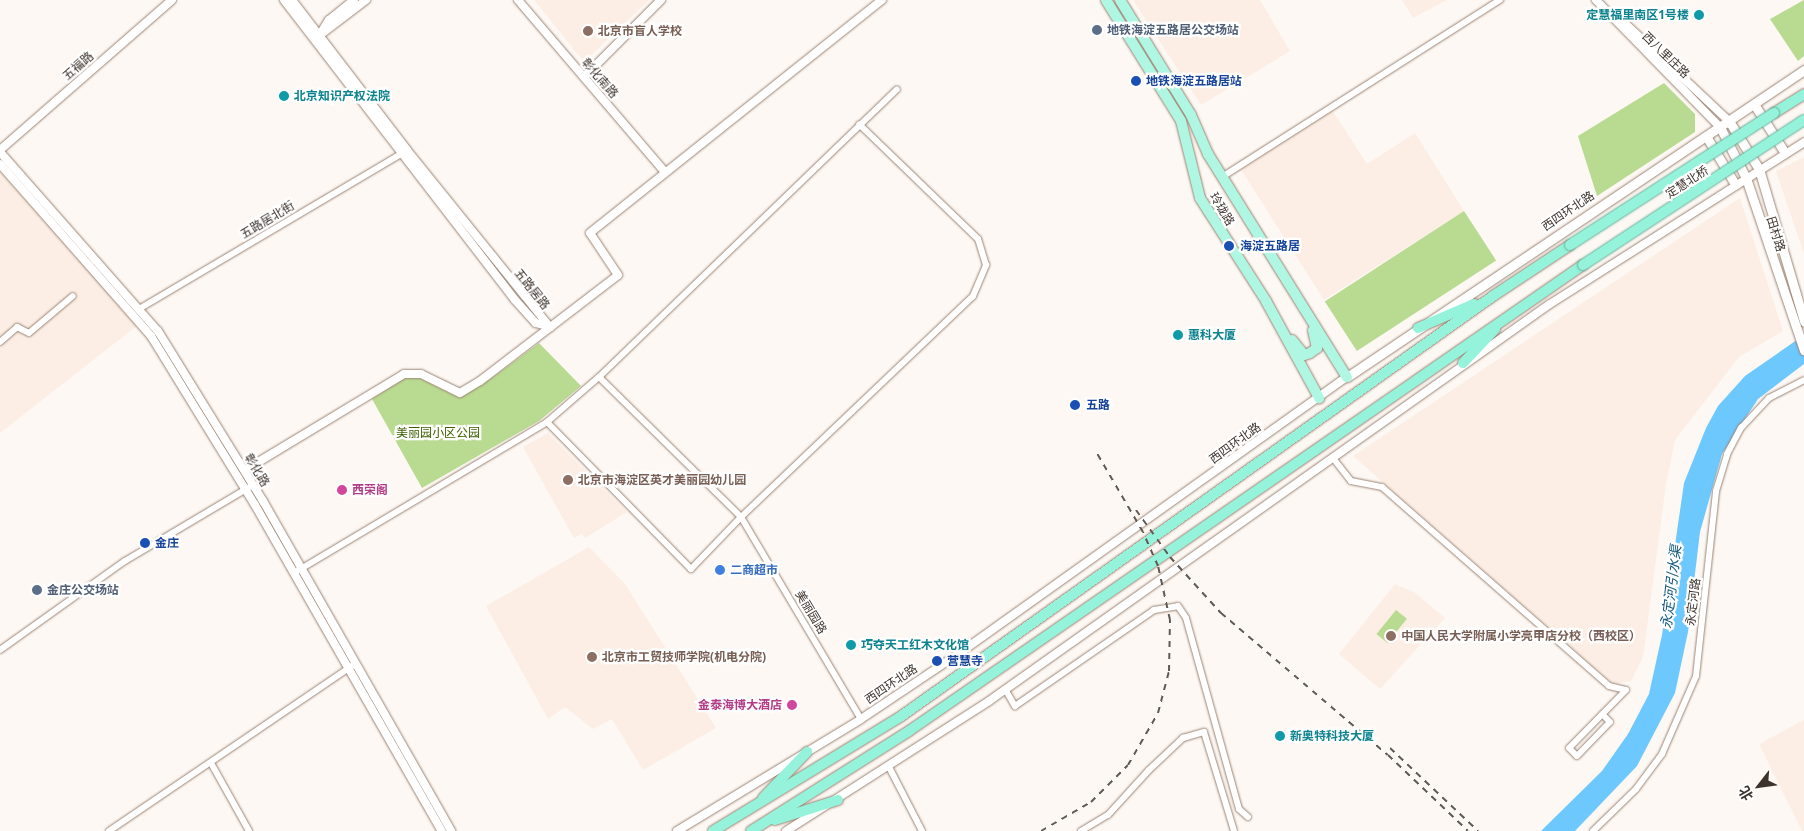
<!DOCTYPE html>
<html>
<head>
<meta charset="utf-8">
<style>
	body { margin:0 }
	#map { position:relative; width:1804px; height:831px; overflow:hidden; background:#fdf8f4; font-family:"Open Sans","Noto Sans SC",sans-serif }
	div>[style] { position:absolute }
	.built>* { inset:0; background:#fceee5 }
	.green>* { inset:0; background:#b9da91; transform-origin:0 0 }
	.water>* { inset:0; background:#6dc8fe }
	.roads { filter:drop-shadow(0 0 1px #9b8372) drop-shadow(0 0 1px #9b8372) }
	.minor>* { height:6px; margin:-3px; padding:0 3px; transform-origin:3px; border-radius:3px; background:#fff }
	.tertiary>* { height:8px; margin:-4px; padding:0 4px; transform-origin:4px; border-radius:4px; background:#fff }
	.secondary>* { height:9px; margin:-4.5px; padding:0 4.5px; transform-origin:4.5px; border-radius:4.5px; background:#fff }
	.primary>* { height:10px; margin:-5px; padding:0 5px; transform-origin:5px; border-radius:5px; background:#aff6e3 }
	.trunk>* { height:10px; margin:-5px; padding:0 5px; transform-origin:5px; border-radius:5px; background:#94f3da }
	.rail>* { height:2px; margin-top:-1px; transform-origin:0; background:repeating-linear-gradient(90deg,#615852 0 6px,transparent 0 12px) }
	.bridges { filter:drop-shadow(0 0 1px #64ae97) drop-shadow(0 0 1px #64ae97) }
	.trunk-bridge>* { height:10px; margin:-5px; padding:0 5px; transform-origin:5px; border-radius:5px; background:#94f3da }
	.dots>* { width:14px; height:14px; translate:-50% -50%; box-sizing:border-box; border:2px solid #fff; border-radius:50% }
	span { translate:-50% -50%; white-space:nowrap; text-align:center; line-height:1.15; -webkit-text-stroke:4.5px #fff; paint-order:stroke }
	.culture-label { font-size:12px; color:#0d838f; font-weight:700 }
	.right { translate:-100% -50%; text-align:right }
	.left { translate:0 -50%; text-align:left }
	.service-label { font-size:12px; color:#4e5e75; font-weight:700 }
	.education-label { font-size:12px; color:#785e54; font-weight:700 }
	.street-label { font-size:12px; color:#3d332c }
	.transit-label { font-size:12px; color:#164399; font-weight:700 }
	.park-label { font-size:12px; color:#405f00 }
	.hotel-label { font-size:12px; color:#b23c85; font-weight:700 }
	.shop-label { font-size:12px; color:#366cbe; font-weight:700 }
	.water-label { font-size:14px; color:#12587c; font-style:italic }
	.north { position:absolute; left:1734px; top:761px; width:50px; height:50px; -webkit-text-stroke:4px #fff; paint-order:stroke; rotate:240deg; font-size:14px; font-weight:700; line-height:20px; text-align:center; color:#3d332c }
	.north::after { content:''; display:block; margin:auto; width:18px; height:22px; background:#3d332c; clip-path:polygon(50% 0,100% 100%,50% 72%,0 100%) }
</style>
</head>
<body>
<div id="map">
	<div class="built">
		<i style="clip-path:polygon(534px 0,649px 0,584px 62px)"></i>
		<i style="clip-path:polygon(1133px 0,1260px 0,1290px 51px,1201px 105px)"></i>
		<i style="clip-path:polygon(1402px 0,1447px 0,1413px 18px)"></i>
		<i style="clip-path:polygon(1332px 110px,1367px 164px,1415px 133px,1464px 211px,1324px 300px,1240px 168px)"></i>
		<i style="clip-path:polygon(1804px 157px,1804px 254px,1776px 171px)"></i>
		<i style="clip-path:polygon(0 172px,138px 325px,0 433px)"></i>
		<i style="clip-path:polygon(1740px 198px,1783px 331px,1739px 357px,1675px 440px,1666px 484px,1643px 657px,1631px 681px,1613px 684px,1353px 456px)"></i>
		<i style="clip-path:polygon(548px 433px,627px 512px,585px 538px,582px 534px,574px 538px,523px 447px)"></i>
		<i style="clip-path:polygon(589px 547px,625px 584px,716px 728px,643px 770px,612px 719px,593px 729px,565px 707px,548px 719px,486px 606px)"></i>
		<i style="clip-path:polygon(1395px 584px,1414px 592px,1445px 618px,1380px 689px,1339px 654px)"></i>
		<i style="clip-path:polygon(1804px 720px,1804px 831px,1802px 831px,1759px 744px)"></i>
	</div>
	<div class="green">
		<i style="clip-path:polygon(1804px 0,1804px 56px,1798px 61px,1770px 19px)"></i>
		<i style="clip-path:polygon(1664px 83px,1695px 114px,1695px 132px,1597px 196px,1578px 136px)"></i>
		<i style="left:1464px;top:211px;width:59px;height:166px;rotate:57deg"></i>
		<i style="clip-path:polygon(539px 343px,581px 386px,539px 421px,422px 488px,372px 399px,404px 378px,420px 378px,458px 397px,489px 380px)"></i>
		<i style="left:1396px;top:610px;width:14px;height:31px;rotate:39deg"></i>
	</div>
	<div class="water">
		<i style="clip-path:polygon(1804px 335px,1804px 364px,1758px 399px,1722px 454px,1700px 532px,1688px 632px,1675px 693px,1637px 766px,1575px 831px,1541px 831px,1602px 771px,1628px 734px,1649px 694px,1662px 635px,1684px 483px,1706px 428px,1718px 406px,1745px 376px)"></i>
	</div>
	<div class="roads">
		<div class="minor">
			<i style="left:1222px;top:177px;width:330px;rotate:-32.5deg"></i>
			<i style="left:139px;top:309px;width:310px;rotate:-30.6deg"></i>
			<i style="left:0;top:342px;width:23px;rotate:-41deg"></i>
			<i style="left:17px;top:327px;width:13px;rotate:27deg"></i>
			<i style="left:29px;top:333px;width:57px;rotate:-40.1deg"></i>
			<i style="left:599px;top:377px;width:199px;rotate:44.6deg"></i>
			<i style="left:741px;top:517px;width:235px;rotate:59.3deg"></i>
			<i style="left:547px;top:422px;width:206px;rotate:45.6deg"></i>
			<i style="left:691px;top:569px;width:72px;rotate:-46.1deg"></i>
			<i style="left:741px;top:517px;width:320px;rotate:-43.6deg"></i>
			<i style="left:973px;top:296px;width:34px;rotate:-67deg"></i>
			<i style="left:986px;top:265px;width:27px;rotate:-107deg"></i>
			<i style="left:978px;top:239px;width:165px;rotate:-136deg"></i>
			<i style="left:1333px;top:458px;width:29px;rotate:52deg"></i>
			<i style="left:1351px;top:481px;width:32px;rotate:11deg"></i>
			<i style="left:1382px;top:487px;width:302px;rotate:41.2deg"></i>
			<i style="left:1609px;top:686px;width:17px;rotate:13deg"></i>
			<i style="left:1626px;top:690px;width:81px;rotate:134.5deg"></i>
			<i style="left:1569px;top:748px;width:11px;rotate:45deg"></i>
			<i style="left:1577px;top:756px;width:47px;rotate:-45.9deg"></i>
			<i style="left:1610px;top:722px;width:11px;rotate:-135deg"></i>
			<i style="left:294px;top:573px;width:295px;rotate:-30.8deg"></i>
			<i style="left:547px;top:422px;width:69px;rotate:-40.9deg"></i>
			<i style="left:599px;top:377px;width:414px;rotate:-44deg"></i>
			<i style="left:0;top:650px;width:153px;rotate:-35.5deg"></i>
			<i style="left:125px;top:561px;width:149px;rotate:-30.7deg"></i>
			<i style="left:1005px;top:689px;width:20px;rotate:60deg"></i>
			<i style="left:1015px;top:706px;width:169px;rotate:-34.6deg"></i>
			<i style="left:1154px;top:610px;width:24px;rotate:-9deg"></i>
			<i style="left:1178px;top:606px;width:14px;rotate:56deg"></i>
			<i style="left:1186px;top:618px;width:198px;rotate:74.5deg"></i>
			<i style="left:1239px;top:809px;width:12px;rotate:42deg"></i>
			<i style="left:211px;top:763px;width:78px;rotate:60.8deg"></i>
			<i style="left:889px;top:767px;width:72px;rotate:62.7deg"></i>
			<i style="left:109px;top:831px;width:294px;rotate:-34.2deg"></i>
			<i style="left:1081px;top:831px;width:31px;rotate:-31deg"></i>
			<i style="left:1108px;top:815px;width:61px;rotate:-47.7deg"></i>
			<i style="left:1149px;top:770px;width:47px;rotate:-43.3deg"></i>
			<i style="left:1183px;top:738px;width:22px;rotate:-16deg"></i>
			<i style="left:1204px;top:732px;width:103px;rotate:73.1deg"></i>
			<i style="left:1593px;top:831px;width:60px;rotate:-44.3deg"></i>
			<i style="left:1636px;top:789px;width:44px;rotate:-53.4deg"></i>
			<i style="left:1662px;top:754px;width:85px;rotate:-66.4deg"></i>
			<i style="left:1696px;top:676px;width:186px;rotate:-83.8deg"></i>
			<i style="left:1716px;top:491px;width:39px;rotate:-73deg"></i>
			<i style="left:1727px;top:454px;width:30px;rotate:-62deg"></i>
			<i style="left:1741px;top:428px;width:41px;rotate:-47deg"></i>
			<i style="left:1769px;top:398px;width:39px;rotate:-27deg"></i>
		</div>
		<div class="tertiary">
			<i style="left:284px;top:0;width:379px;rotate:52.4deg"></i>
			<i style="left:515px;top:300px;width:31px;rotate:48deg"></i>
			<i style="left:536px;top:323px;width:15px;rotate:16deg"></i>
			<i style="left:292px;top:0;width:189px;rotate:52.5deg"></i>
			<i style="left:407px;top:150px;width:226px;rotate:51.1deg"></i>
			<i style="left:518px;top:0;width:226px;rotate:49.5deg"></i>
			<i style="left:1596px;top:0;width:177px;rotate:45.7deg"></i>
			<i style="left:1616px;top:15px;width:155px;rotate:43.2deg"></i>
			<i style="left:322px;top:31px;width:13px;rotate:-58deg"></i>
			<i style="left:329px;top:20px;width:32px;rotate:-39deg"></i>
			<i style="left:316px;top:38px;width:63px;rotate:-37.2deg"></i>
			<i style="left:584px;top:77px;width:109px;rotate:-45deg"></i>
			<i style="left:0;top:150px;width:228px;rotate:-41.1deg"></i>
			<i style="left:0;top:152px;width:239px;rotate:48.6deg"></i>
			<i style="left:158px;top:331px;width:200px;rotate:58.3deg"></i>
			<i style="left:263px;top:501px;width:380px;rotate:60.3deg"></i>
			<i style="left:0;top:164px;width:229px;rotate:48.7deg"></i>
			<i style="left:151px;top:336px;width:198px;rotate:58.4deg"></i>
			<i style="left:255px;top:505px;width:376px;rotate:60.2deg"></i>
			<i style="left:245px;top:470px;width:186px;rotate:-31.1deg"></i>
			<i style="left:404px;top:374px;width:17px"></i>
			<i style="left:421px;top:374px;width:43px;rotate:26deg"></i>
			<i style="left:460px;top:393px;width:23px;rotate:-31deg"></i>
			<i style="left:480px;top:381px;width:174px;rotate:-37.5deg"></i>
			<i style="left:618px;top:275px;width:50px;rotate:-123.7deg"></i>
			<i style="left:590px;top:233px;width:374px;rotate:-38.6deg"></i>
			<i style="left:677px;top:831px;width:215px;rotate:-31.3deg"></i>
			<i style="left:861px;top:719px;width:120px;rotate:-33.8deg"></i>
			<i style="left:961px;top:652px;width:474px;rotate:-35.5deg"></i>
			<i style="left:786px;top:831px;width:241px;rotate:-32.6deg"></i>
			<i style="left:989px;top:701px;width:687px;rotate:-35.29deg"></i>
			<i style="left:1550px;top:304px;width:301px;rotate:-32.5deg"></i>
		</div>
		<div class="secondary">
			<i style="left:1754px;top:104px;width:58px;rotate:57.7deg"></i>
			<i style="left:1729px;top:121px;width:57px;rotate:58deg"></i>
			<i style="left:1759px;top:169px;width:159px;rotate:73.5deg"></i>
			<i style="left:1720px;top:127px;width:57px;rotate:63deg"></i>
			<i style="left:1746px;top:178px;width:182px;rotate:71.4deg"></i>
			<i style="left:1706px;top:136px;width:56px;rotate:58.9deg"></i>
			<i style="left:1347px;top:377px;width:551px;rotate:-33.89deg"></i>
		</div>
		<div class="primary">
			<i style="left:1106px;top:0;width:142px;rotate:58.2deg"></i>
			<i style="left:1181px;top:121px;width:79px;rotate:76.1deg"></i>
			<i style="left:1200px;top:198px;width:122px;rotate:57.3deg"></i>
			<i style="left:1266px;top:301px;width:111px;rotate:61.3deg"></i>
			<i style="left:1120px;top:0;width:135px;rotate:58.3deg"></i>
			<i style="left:1191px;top:115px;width:43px;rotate:66.4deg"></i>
			<i style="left:1208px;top:154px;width:263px;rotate:58.1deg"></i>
			<i style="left:1292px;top:340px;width:19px;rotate:51deg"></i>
			<i style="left:1304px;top:355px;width:6px;rotate:-18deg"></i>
			<i style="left:1310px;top:353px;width:9px;rotate:-36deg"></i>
			<i style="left:1317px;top:348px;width:18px;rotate:-103deg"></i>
		</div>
		<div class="trunk">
			<i style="left:1774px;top:113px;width:36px;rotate:-32deg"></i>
			<i style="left:1418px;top:328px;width:61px;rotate:-23.2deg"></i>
			<i style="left:1463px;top:363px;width:47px;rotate:-46.7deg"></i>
			<i style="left:763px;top:798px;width:64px;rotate:-46.3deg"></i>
			<i style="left:775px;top:820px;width:66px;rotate:-17.6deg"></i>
			<i style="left:713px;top:831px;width:219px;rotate:-31.4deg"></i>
			<i style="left:900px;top:717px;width:727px;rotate:-35.37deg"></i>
			<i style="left:1493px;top:296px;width:92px;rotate:-33.5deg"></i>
			<i style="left:751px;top:831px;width:187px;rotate:-32.3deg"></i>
			<i style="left:909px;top:731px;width:819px;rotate:-34.66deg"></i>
		</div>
	</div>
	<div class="rail">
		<i style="left:1136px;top:510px;width:58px;rotate:54.1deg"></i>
		<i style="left:1170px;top:557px;width:76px;rotate:47.7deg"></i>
		<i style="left:1221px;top:613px;width:219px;rotate:40.4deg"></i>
		<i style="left:1388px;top:755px;width:110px;rotate:43.5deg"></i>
		<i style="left:1390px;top:748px;width:121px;rotate:43.3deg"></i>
		<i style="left:1041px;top:831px;width:58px;rotate:-30.1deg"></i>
		<i style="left:1091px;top:802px;width:52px;rotate:-45deg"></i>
		<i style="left:1128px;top:765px;width:60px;rotate:-60deg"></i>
		<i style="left:1158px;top:713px;width:43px;rotate:-75.3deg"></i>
		<i style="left:1169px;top:671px;width:51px;rotate:-88.9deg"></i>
		<i style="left:1170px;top:620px;width:55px;rotate:-102.5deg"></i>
		<i style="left:1158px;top:566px;width:37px;rotate:-114deg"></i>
		<i style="left:1143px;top:532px;width:95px;rotate:-120.3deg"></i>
	</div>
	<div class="bridges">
		<div class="trunk-bridge">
			<i style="left:1570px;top:245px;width:243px;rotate:-32.9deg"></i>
			<i style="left:1583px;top:265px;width:264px;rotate:-33.3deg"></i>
		</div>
	</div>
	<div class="dots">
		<i style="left:1699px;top:15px;background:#0f9aa8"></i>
		<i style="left:1097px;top:30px;background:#5c6f8a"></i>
		<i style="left:588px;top:31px;background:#8d6e63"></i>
		<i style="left:1136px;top:81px;background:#1a4fb4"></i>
		<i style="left:284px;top:96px;background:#0f9aa8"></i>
		<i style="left:1229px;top:246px;background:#1a4fb4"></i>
		<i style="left:1178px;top:335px;background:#0f9aa8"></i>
		<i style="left:1075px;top:405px;background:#1a4fb4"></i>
		<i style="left:568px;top:480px;background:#8d6e63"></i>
		<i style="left:342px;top:490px;background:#d1479c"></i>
		<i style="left:145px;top:543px;background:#1a4fb4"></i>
		<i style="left:720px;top:570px;background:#3f7fe0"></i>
		<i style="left:37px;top:590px;background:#5c6f8a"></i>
		<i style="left:1391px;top:636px;background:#8d6e63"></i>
		<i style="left:851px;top:645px;background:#0f9aa8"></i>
		<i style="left:592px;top:657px;background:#8d6e63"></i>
		<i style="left:937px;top:661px;background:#1a4fb4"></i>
		<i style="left:792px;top:705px;background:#d1479c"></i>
		<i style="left:1280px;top:736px;background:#0f9aa8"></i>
	</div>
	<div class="culture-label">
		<span class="right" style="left:1689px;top:15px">定慧福里南区1号楼</span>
		<span class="left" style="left:294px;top:96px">北京知识产权法院</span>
		<span class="left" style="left:1188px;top:335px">惠科大厦</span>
		<span class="left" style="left:861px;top:645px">巧夺天工红木文化馆</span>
		<span class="left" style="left:1290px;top:736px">新奥特科技大厦</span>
	</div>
	<div class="service-label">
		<span class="left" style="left:1107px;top:30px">地铁海淀五路居公交场站</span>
		<span class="left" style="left:47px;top:590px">金庄公交场站</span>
	</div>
	<div class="education-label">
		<span class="left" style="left:598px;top:31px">北京市盲人学校</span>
		<span class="left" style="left:578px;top:480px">北京市海淀区英才美丽园幼儿园</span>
		<span class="left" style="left:1401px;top:636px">中国人民大学附属小学亮甲店分校（西校区）</span>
		<span class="left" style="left:602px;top:657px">北京市工贸技师学院(机电分院)</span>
	</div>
	<div class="street-label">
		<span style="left:1666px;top:55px;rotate:44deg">西八里庄路</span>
		<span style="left:78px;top:66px;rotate:-41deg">五福路</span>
		<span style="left:600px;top:78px;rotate:49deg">彰化南路</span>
		<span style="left:1687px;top:182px;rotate:-33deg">定慧北桥</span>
		<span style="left:1222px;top:209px;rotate:59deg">玲珑路</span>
		<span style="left:1568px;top:211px;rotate:-34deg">西四环北路</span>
		<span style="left:267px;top:220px;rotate:-31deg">五路居北街</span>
		<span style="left:1776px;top:234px;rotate:73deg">田村路</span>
		<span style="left:532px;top:289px;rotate:51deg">五路居路</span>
		<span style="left:1235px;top:443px;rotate:-36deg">西四环北路</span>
		<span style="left:257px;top:470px;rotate:59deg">彰化路</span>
		<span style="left:1693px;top:602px;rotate:-83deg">永定河路</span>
		<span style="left:811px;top:612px;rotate:59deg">美丽园路</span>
		<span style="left:891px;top:684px;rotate:-34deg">西四环北路</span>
	</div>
	<div class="transit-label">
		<span class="left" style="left:1146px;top:81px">地铁海淀五路居站</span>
		<span class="left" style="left:1240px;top:246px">海淀五路居</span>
		<span class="left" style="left:1086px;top:405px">五路</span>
		<span class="left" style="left:155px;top:543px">金庄</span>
		<span class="left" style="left:947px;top:661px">营慧寺</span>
	</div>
	<div class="park-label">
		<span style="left:438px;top:433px">美丽园小区公园</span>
	</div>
	<div class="hotel-label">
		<span class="left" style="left:352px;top:490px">西荣阁</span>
		<span class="right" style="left:782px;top:705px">金泰海博大酒店</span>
	</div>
	<div class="shop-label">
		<span class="left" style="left:730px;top:570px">二商超市</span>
	</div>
	<div class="water-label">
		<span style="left:1671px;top:587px;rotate:-83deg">永定河引水渠</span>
	</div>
	<div class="north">北</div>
</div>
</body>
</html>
